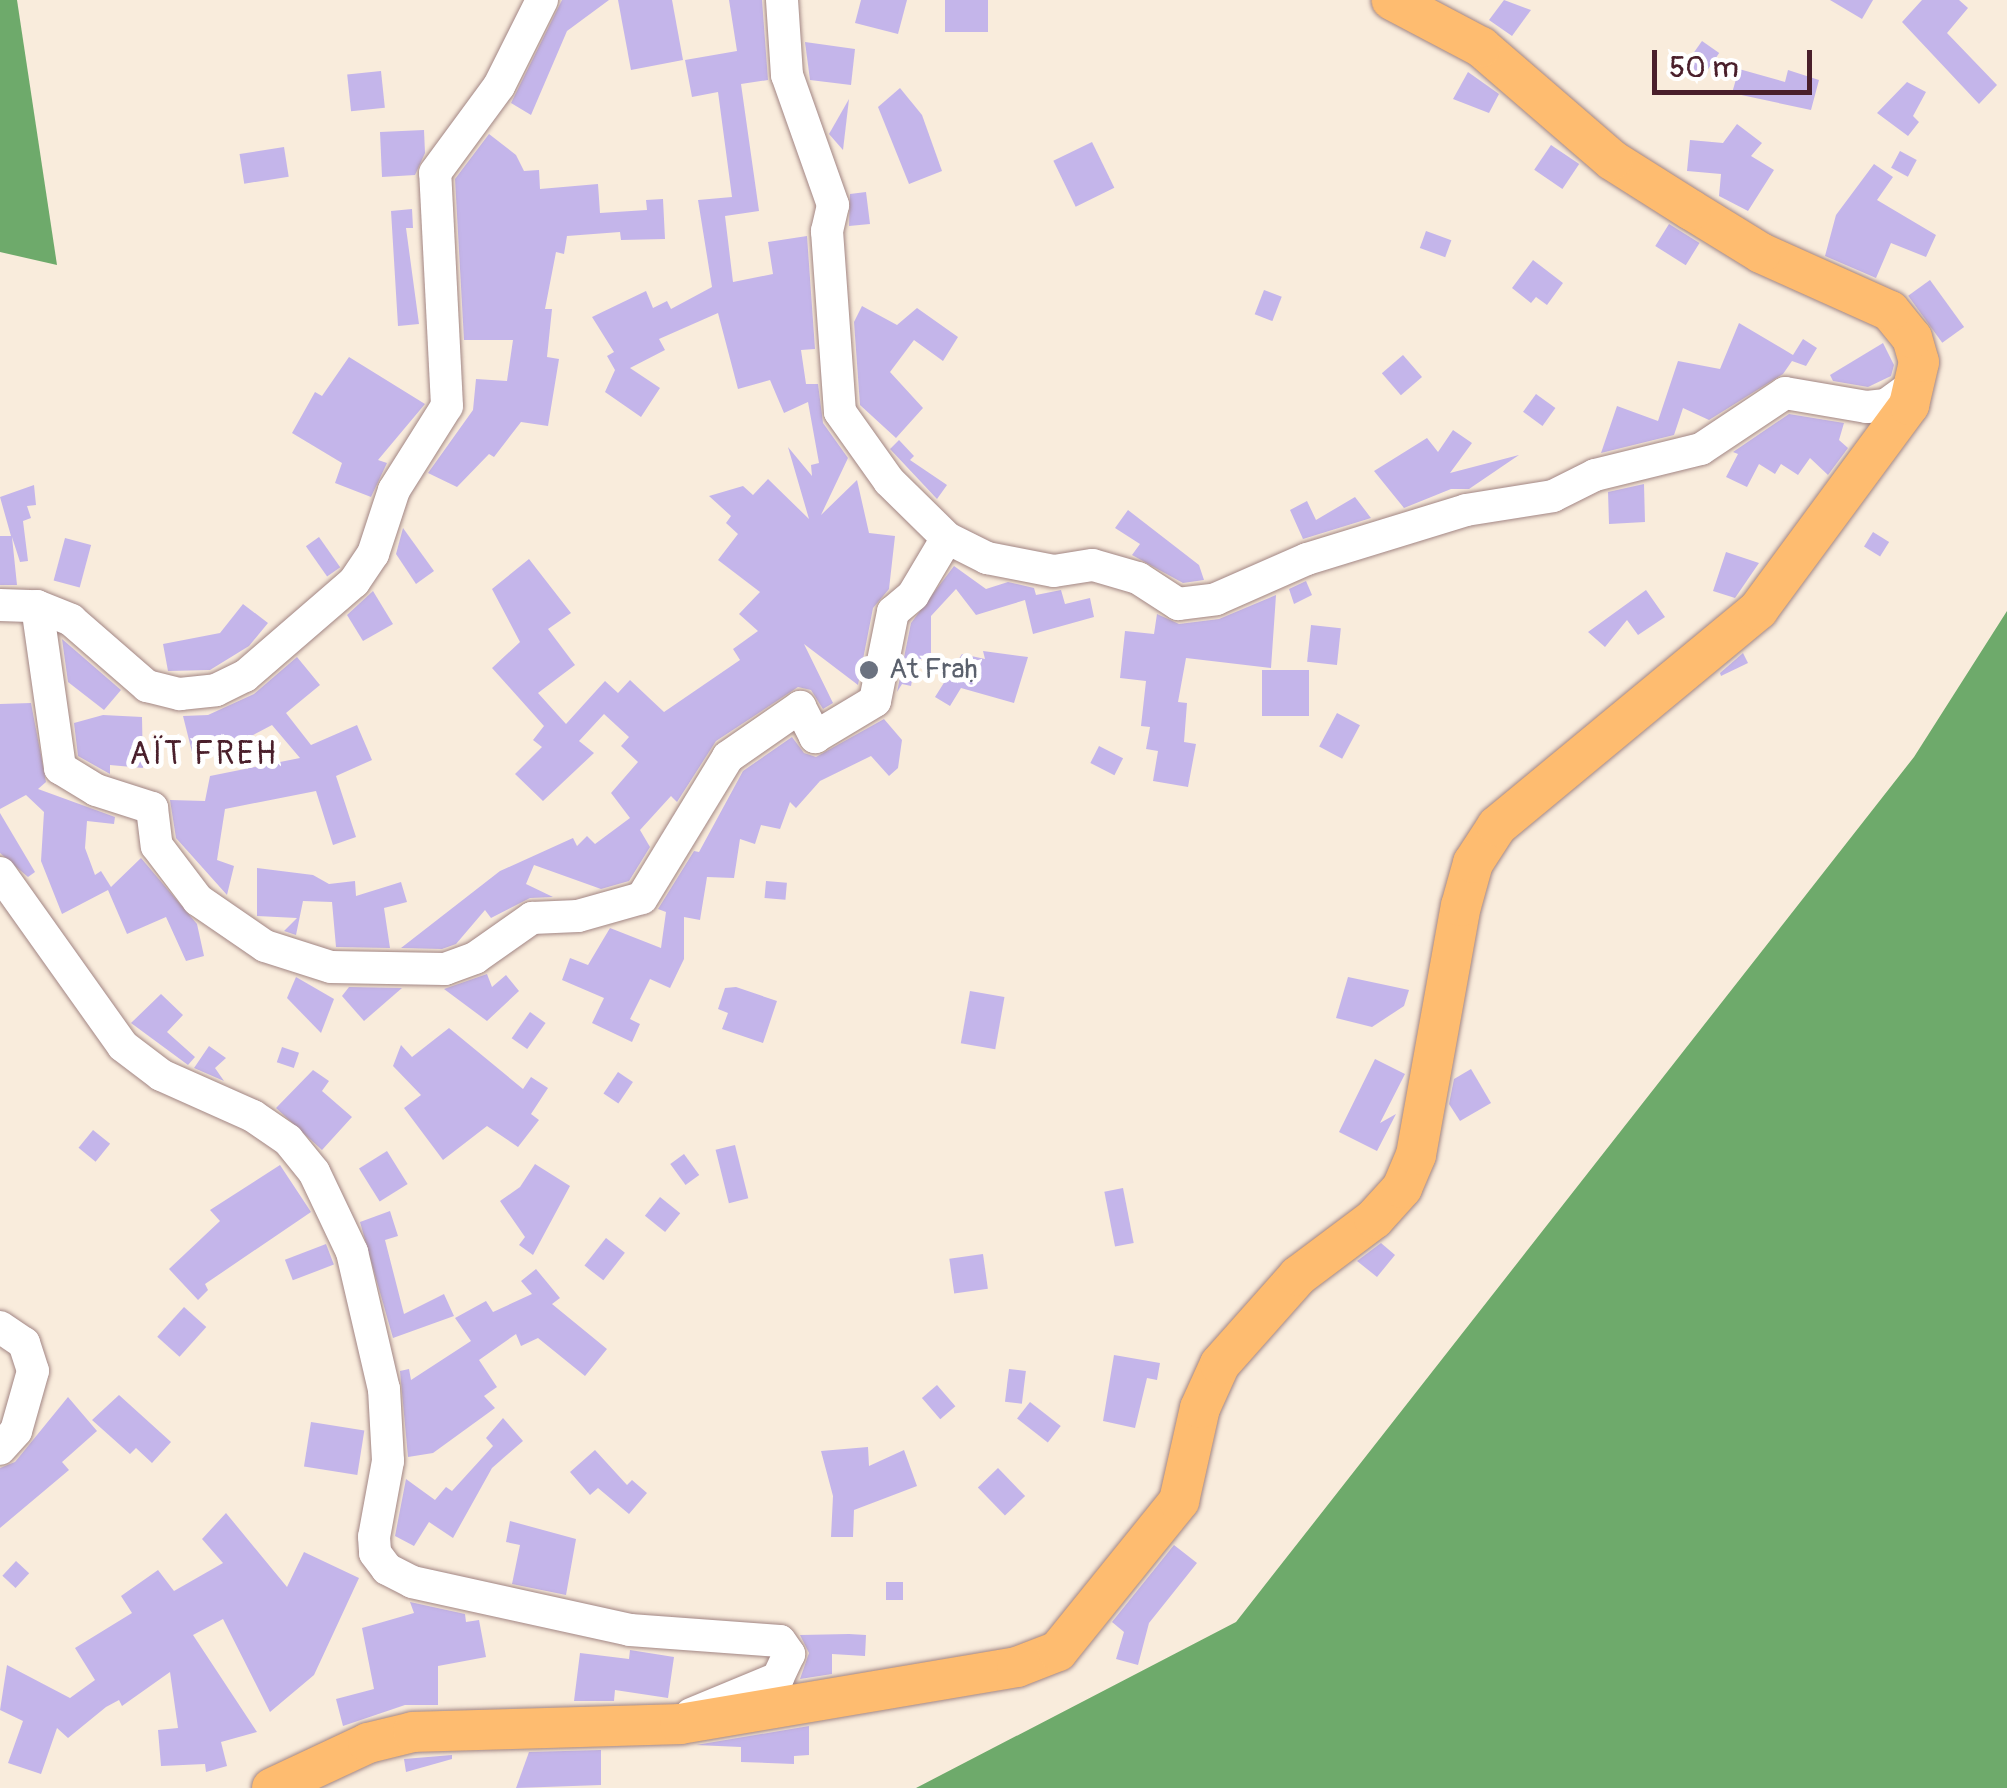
<!DOCTYPE html>
<html>
<head>
<meta charset="utf-8">
<style>
	body { margin:0 }
	#map { position:relative; width:2007px; height:1788px; overflow:hidden; background:#f9ecdc; font-family:Pangolin,sans-serif }
	div>[style] { position:absolute }
	.forest>* { inset:0; background:#6eaa6b }
	.building>* { inset:0; background:#c4b5ea; transform-origin:0 0 }
	.roads { filter:drop-shadow(0 0 2px #a28684) drop-shadow(0 0 2px #a28684) }
	.minor>* { height:32px; margin:-16px; padding:0 16px; transform-origin:16px; border-radius:16px; background:#fff }
	.major>* { height:40px; margin:-20px; padding:0 20px; transform-origin:20px; border-radius:20px; background:#febc70 }
	.dots>* { width:28px; height:28px; translate:-50% -50%; box-sizing:border-box; border:5px solid #fff; border-radius:50% }
	span { translate:-50% -50%; white-space:nowrap; text-align:center; line-height:1.15; -webkit-text-stroke:10px #fff; paint-order:stroke }
	.worship-label { font-size:28px; color:#5b616d }
	.left { translate:0 -50%; text-align:left }
	.quarter-label { font-size:32px; color:#4a1f2b; letter-spacing:2.5px }
	.scale { position:absolute; left:1652px; top:50px; width:160px; height:45px; box-sizing:border-box; border:5px solid #4a1f2b; border-top:0; padding-left:12px; font-size:30px; line-height:35px; white-space:nowrap; color:#4a1f2b; -webkit-text-stroke:8px #fff; paint-order:stroke }
</style>
</head>
<body>
<div id="map">
	<div class="forest">
		<i style="clip-path:polygon(0 0,17px 0,57px 265px,0 252px)"></i>
		<i style="clip-path:polygon(2007px 611px,2007px 1788px,916px 1788px,1236px 1622px,1914px 757px)"></i>
	</div>
	<div class="building">
		<i style="clip-path:polygon(562px 0,609px 0,567px 31px,531px 115px,511px 103px)"></i>
		<i style="clip-path:polygon(618px 0,672px 0,683px 60px,631px 70px)"></i>
		<i style="clip-path:polygon(729px 0,762px 0,768px 80px,741px 84px,759px 211px,725px 216px,733px 282px,773px 274px,768px 242px,807px 236px,815px 349px,801px 350px,806px 384px,818px 384px,823px 423px,848px 458px,821px 515px,857px 480px,869px 533px,895px 536px,889px 589px,873px 608px,858px 685px,804px 644px,833px 703px,823px 709px,811px 690px,798px 687px,716px 741px,677px 802px,671px 796px,640px 830px,650px 847px,629px 881px,601px 889px,534px 865px,526px 884px,553px 897px,530px 898px,491px 918px,485px 910px,456px 944px,442px 949px,401px 948px,500px 871px,573px 838px,577px 846px,587px 836px,595px 844px,630px 818px,611px 793px,638px 762px,621px 746px,629px 737px,604px 714px,579px 741px,594px 753px,543px 801px,515px 774px,542px 747px,533px 740px,544px 726px,492px 668px,520px 642px,492px 589px,529px 559px,571px 613px,548px 629px,575px 665px,538px 693px,566px 724px,605px 681px,618px 693px,630px 680px,664px 712px,740px 660px,733px 649px,758px 631px,739px 614px,760px 592px,718px 560px,738px 534px,726px 523px,731px 516px,709px 496px,743px 486px,753px 495px,768px 479px,809px 519px,788px 447px,812px 476px,811px 465px,819px 463px,808px 402px,784px 413px,770px 380px,738px 389px,718px 313px,659px 339px,665px 350px,630px 368px,660px 388px,641px 417px,605px 392px,615px 370px,607px 356px,614px 352px,592px 317px,646px 291px,653px 308px,667px 301px,671px 309px,712px 287px,698px 200px,732px 197px,718px 92px,692px 97px,685px 60px,737px 51px)"></i>
		<i style="clip-path:polygon(861px 0,907px 0,898px 34px,855px 23px)"></i>
		<i style="left:945px;top:0;width:43px;height:32px"></i>
		<i style="clip-path:polygon(1504px 0,1531px 10px,1512px 36px,1489px 20px)"></i>
		<i style="clip-path:polygon(1830px 0,1873px 0,1862px 19px)"></i>
		<i style="clip-path:polygon(1922px 0,1959px 0,1968px 8px,1947px 33px,1997px 85px,1979px 104px,1902px 22px)"></i>
		<i style="left:1702px;top:41px;width:21px;height:34px;rotate:35deg"></i>
		<i style="clip-path:polygon(805px 42px,855px 49px,851px 85px,810px 80px)"></i>
		<i style="clip-path:polygon(1739px 69px,1785px 82px,1788px 70px,1819px 80px,1811px 110px,1732px 93px)"></i>
		<i style="left:381px;top:71px;width:37px;height:34px;rotate:84deg"></i>
		<i style="clip-path:polygon(1468px 72px,1499px 94px,1489px 113px,1453px 99px)"></i>
		<i style="clip-path:polygon(1907px 82px,1926px 92px,1913px 116px,1919px 122px,1908px 136px,1877px 113px)"></i>
		<i style="clip-path:polygon(900px 88px,922px 115px,942px 171px,909px 184px,878px 107px)"></i>
		<i style="clip-path:polygon(849px 99px,843px 150px,829px 134px)"></i>
		<i style="clip-path:polygon(1737px 124px,1762px 143px,1751px 156px,1774px 170px,1748px 211px,1719px 196px,1721px 174px,1687px 171px,1690px 140px,1723px 143px)"></i>
		<i style="clip-path:polygon(424px 130px,425px 153px,415px 175px,382px 177px,380px 132px)"></i>
		<i style="clip-path:polygon(489px 134px,516px 155px,524px 171px,539px 170px,540px 189px,598px 184px,600px 213px,647px 210px,646px 200px,663px 199px,665px 239px,621px 240px,620px 232px,567px 236px,564px 254px,556px 252px,545px 309px,552px 309px,547px 357px,559px 359px,548px 426px,521px 422px,494px 457px,489px 454px,457px 487px,428px 473px,473px 410px,476px 379px,507px 381px,513px 340px,464px 340px,455px 179px)"></i>
		<i style="left:1092px;top:142px;width:51px;height:43px;rotate:64deg"></i>
		<i style="left:1551px;top:145px;width:34px;height:30px;rotate:34deg"></i>
		<i style="left:284px;top:147px;width:30px;height:45px;rotate:81deg"></i>
		<i style="left:1900px;top:151px;width:19px;height:19px;rotate:28deg"></i>
		<i style="clip-path:polygon(1874px 164px,1893px 177px,1877px 200px,1936px 235px,1926px 257px,1891px 243px,1876px 278px,1825px 256px,1836px 215px)"></i>
		<i style="clip-path:polygon(866px 192px,870px 224px,849px 226px,850px 194px)"></i>
		<i style="clip-path:polygon(412px 209px,413px 228px,406px 228px,419px 324px,398px 326px,391px 211px)"></i>
		<i style="left:1669px;top:224px;width:36px;height:26px;rotate:32deg"></i>
		<i style="left:1426px;top:231px;width:27px;height:18px;rotate:20deg"></i>
		<i style="clip-path:polygon(1533px 260px,1563px 283px,1547px 305px,1536px 297px,1531px 303px,1512px 288px)"></i>
		<i style="left:1930px;top:280px;width:58px;height:27px;rotate:54deg"></i>
		<i style="left:1264px;top:290px;width:19px;height:26px;rotate:21deg"></i>
		<i style="clip-path:polygon(862px 306px,897px 325px,917px 308px,958px 337px,943px 361px,914px 340px,890px 372px,923px 408px,896px 438px,860px 405px,854px 322px)"></i>
		<i style="clip-path:polygon(1739px 323px,1793px 355px,1803px 339px,1817px 348px,1806px 366px,1792px 361px,1783px 374px,1709px 420px,1683px 408px,1674px 435px,1601px 453px,1617px 406px,1658px 421px,1678px 361px,1720px 369px)"></i>
		<i style="clip-path:polygon(1883px 343px,1894px 365px,1891px 376px,1868px 387px,1833px 381px,1830px 375px)"></i>
		<i style="left:1403px;top:355px;width:29px;height:28px;rotate:49deg"></i>
		<i style="clip-path:polygon(349px 357px,425px 404px,378px 460px,387px 463px,371px 497px,335px 483px,342px 463px,292px 433px,315px 392px,322px 396px)"></i>
		<i style="left:1536px;top:394px;width:24px;height:22px;rotate:36deg"></i>
		<i style="clip-path:polygon(1789px 414px,1844px 423px,1839px 440px,1848px 448px,1828px 475px,1810px 458px,1798px 475px,1781px 464px,1775px 474px,1759px 464px,1747px 487px,1726px 477px,1738px 454px,1733px 452px)"></i>
		<i style="clip-path:polygon(1453px 430px,1472px 443px,1450px 473px,1519px 455px,1469px 489px,1451px 489px,1404px 508px,1374px 471px,1427px 438px,1438px 452px)"></i>
		<i style="clip-path:polygon(899px 440px,914px 456px,910px 460px,947px 485px,937px 499px,890px 449px)"></i>
		<i style="clip-path:polygon(1644px 484px,1645px 522px,1609px 524px,1608px 492px)"></i>
		<i style="clip-path:polygon(34px 485px,36px 505px,27px 506px,31px 518px,23px 521px,28px 561px,20px 562px,12px 537px,17px 585px,0 585px,0 536px,11px 536px,0 497px)"></i>
		<i style="clip-path:polygon(1355px 497px,1371px 518px,1303px 539px,1290px 510px,1307px 501px,1316px 520px)"></i>
		<i style="clip-path:polygon(1128px 510px,1199px 565px,1204px 580px,1183px 583px,1132px 555px,1140px 544px,1115px 528px)"></i>
		<i style="clip-path:polygon(403px 528px,434px 571px,416px 584px,396px 554px)"></i>
		<i style="left:1873px;top:532px;width:19px;height:17px;rotate:32deg"></i>
		<i style="left:319px;top:537px;width:37px;height:16px;rotate:55deg"></i>
		<i style="left:65px;top:538px;width:27px;height:44px;rotate:15deg"></i>
		<i style="clip-path:polygon(1726px 552px,1759px 563px,1735px 598px,1713px 591px)"></i>
		<i style="clip-path:polygon(954px 566px,986px 589px,1008px 582px,1034px 588px,1036px 595px,1061px 590px,1065px 604px,1090px 598px,1094px 617px,1033px 634px,1025px 600px,976px 615px,956px 589px,931px 616px,931px 659px,916px 659px,911px 686px,902px 684px,897px 692px,911px 623px)"></i>
		<i style="clip-path:polygon(1306px 581px,1312px 595px,1294px 604px,1289px 589px)"></i>
		<i style="clip-path:polygon(1646px 590px,1665px 617px,1638px 635px,1627px 620px,1605px 647px,1588px 632px)"></i>
		<i style="clip-path:polygon(373px 591px,393px 624px,363px 641px,347px 615px)"></i>
		<i style="clip-path:polygon(1276px 595px,1271px 668px,1186px 658px,1178px 702px,1187px 703px,1184px 742px,1196px 744px,1188px 787px,1153px 781px,1158px 751px,1146px 749px,1150px 727px,1141px 726px,1146px 681px,1120px 678px,1125px 631px,1154px 634px,1157px 614px,1179px 624px,1219px 619px)"></i>
		<i style="clip-path:polygon(243px 604px,268px 623px,249px 646px,210px 670px,168px 671px,163px 644px,220px 633px)"></i>
		<i style="left:1311px;top:625px;width:30px;height:37px;rotate:6deg"></i>
		<i style="clip-path:polygon(62px 639px,121px 690px,104px 710px,68px 682px)"></i>
		<i style="clip-path:polygon(983px 651px,1028px 657px,1014px 703px,961px 688px,950px 706px,935px 697px,962px 654px,985px 659px)"></i>
		<i style="clip-path:polygon(1743px 653px,1748px 663px,1721px 676px,1720px 673px)"></i>
		<i style="clip-path:polygon(297px 657px,320px 685px,286px 713px,311px 745px,357px 725px,372px 760px,336px 776px,356px 837px,333px 845px,316px 791px,225px 809px,217px 860px,234px 866px,227px 895px,176px 838px,170px 800px,205px 801px,210px 776px,300px 758px,272px 725px,213px 756px,214px 751px,193px 756px,183px 716px,208px 715px,254px 694px)"></i>
		<i style="left:1262px;top:670px;width:47px;height:46px"></i>
		<i style="clip-path:polygon(31px 703px,46px 782px,38px 789px,115px 817px,114px 824px,87px 821px,85px 848px,95px 875px,101px 871px,111px 887px,141px 858px,197px 924px,204px 956px,186px 961px,166px 917px,127px 934px,108px 890px,62px 914px,41px 861px,44px 812px,26px 795px,0 809px,0 704px)"></i>
		<i style="left:1337px;top:713px;width:26px;height:38px;rotate:28deg"></i>
		<i style="clip-path:polygon(103px 715px,142px 717px,143px 768px,110px 765px,110px 774px,78px 756px,74px 723px)"></i>
		<i style="clip-path:polygon(884px 719px,902px 740px,898px 768px,889px 776px,871px 756px,820px 781px,796px 808px,790px 802px,780px 829px,761px 825px,755px 844px,740px 839px,734px 878px,707px 877px,700px 920px,684px 917px,684px 959px,670px 988px,650px 979px,630px 1019px,640px 1024px,632px 1042px,592px 1023px,604px 998px,562px 980px,570px 958px,588px 965px,610px 928px,661px 948px,666px 912px,658px 909px,694px 851px,699px 852px,743px 771px,792px 737px,804px 753px,816px 757px)"></i>
		<i style="left:1099px;top:746px;width:27px;height:19px;rotate:27deg"></i>
		<i style="clip-path:polygon(0 813px,35px 872px,28px 877px,0 853px)"></i>
		<i style="clip-path:polygon(257px 868px,313px 875px,329px 884px,355px 881px,356px 896px,401px 882px,407px 902px,384px 908px,390px 948px,336px 947px,332px 902px,303px 901px,296px 935px,284px 931px,297px 918px,257px 916px)"></i>
		<i style="left:766px;top:881px;width:21px;height:17px;rotate:5deg"></i>
		<i style="clip-path:polygon(487px 974px,492px 987px,506px 975px,519px 991px,487px 1021px,444px 989px)"></i>
		<i style="clip-path:polygon(296px 977px,334px 999px,321px 1033px,287px 998px)"></i>
		<i style="clip-path:polygon(1348px 977px,1409px 990px,1404px 1006px,1372px 1027px,1336px 1018px)"></i>
		<i style="clip-path:polygon(349px 987px,402px 988px,364px 1021px,342px 996px)"></i>
		<i style="clip-path:polygon(736px 987px,777px 1001px,763px 1043px,722px 1029px,728px 1013px,718px 1009px,725px 988px)"></i>
		<i style="left:970px;top:991px;width:35px;height:53px;rotate:10deg"></i>
		<i style="clip-path:polygon(161px 994px,183px 1015px,167px 1032px,195px 1057px,188px 1065px,131px 1023px)"></i>
		<i style="left:530px;top:1012px;width:19px;height:32px;rotate:35deg"></i>
		<i style="clip-path:polygon(449px 1028px,523px 1089px,531px 1077px,548px 1088px,531px 1114px,539px 1120px,518px 1147px,487px 1126px,443px 1160px,404px 1108px,421px 1095px,393px 1066px,401px 1045px,412px 1057px)"></i>
		<i style="clip-path:polygon(209px 1046px,226px 1058px,215px 1068px,224px 1081px,194px 1068px)"></i>
		<i style="left:282px;top:1047px;width:18px;height:16px;rotate:19deg"></i>
		<i style="clip-path:polygon(1375px 1059px,1405px 1074px,1380px 1123px,1396px 1114px,1377px 1151px,1339px 1132px)"></i>
		<i style="clip-path:polygon(1471px 1069px,1491px 1103px,1460px 1121px,1449px 1104px,1454px 1079px)"></i>
		<i style="clip-path:polygon(313px 1070px,329px 1081px,322px 1091px,352px 1117px,322px 1150px,276px 1108px)"></i>
		<i style="left:618px;top:1072px;width:18px;height:26px;rotate:34deg"></i>
		<i style="left:93px;top:1130px;width:22px;height:23px;rotate:39deg"></i>
		<i style="left:735px;top:1145px;width:55px;height:20px;rotate:76deg"></i>
		<i style="left:387px;top:1151px;width:39px;height:33px;rotate:58deg"></i>
		<i style="left:684px;top:1154px;width:26px;height:17px;rotate:54deg"></i>
		<i style="clip-path:polygon(535px 1164px,570px 1186px,533px 1255px,519px 1245px,525px 1237px,500px 1201px,520px 1187px)"></i>
		<i style="clip-path:polygon(280px 1165px,311px 1212px,205px 1284px,208px 1290px,198px 1300px,169px 1269px,220px 1221px,210px 1210px)"></i>
		<i style="left:1123px;top:1188px;width:56px;height:19px;rotate:79deg"></i>
		<i style="left:660px;top:1197px;width:26px;height:24px;rotate:39deg"></i>
		<i style="clip-path:polygon(390px 1211px,398px 1236px,385px 1240px,404px 1314px,444px 1294px,454px 1316px,393px 1338px,360px 1222px)"></i>
		<i style="left:606px;top:1238px;width:24px;height:35px;rotate:38deg"></i>
		<i style="clip-path:polygon(1381px 1243px,1395px 1255px,1377px 1277px,1357px 1261px)"></i>
		<i style="left:326px;top:1244px;width:22px;height:44px;rotate:69deg"></i>
		<i style="left:983px;top:1254px;width:35px;height:34px;rotate:82deg"></i>
		<i style="clip-path:polygon(536px 1269px,560px 1298px,552px 1304px,607px 1349px,585px 1376px,538px 1338px,521px 1346px,516px 1334px,479px 1360px,497px 1387px,484px 1396px,495px 1408px,433px 1453px,408px 1457px,400px 1371px,409px 1369px,411px 1380px,471px 1341px,455px 1318px,486px 1301px,493px 1312px,532px 1294px,521px 1281px)"></i>
		<i style="left:184px;top:1307px;width:30px;height:40px;rotate:42deg"></i>
		<i style="clip-path:polygon(1114px 1355px,1160px 1363px,1157px 1380px,1147px 1378px,1135px 1428px,1103px 1421px)"></i>
		<i style="left:1009px;top:1369px;width:17px;height:33px;rotate:7deg"></i>
		<i style="left:937px;top:1385px;width:28px;height:20px;rotate:49deg"></i>
		<i style="clip-path:polygon(119px 1395px,171px 1442px,152px 1463px,136px 1448px,130px 1454px,92px 1420px)"></i>
		<i style="clip-path:polygon(68px 1397px,97px 1431px,62px 1462px,69px 1470px,0 1528px,0 1468px,15px 1462px)"></i>
		<i style="left:1030px;top:1402px;width:39px;height:21px;rotate:38deg"></i>
		<i style="clip-path:polygon(503px 1418px,523px 1441px,492px 1468px,453px 1538px,429px 1522px,414px 1546px,395px 1536px,406px 1479px,435px 1500px,446px 1487px,452px 1491px,493px 1446px,486px 1438px)"></i>
		<i style="left:311px;top:1422px;width:54px;height:45px;rotate:9deg"></i>
		<i style="clip-path:polygon(868px 1447px,869px 1466px,904px 1450px,917px 1486px,854px 1510px,853px 1537px,831px 1537px,833px 1496px,821px 1451px)"></i>
		<i style="clip-path:polygon(595px 1450px,627px 1485px,632px 1480px,647px 1493px,629px 1514px,598px 1488px,590px 1495px,570px 1472px)"></i>
		<i style="left:998px;top:1468px;width:39px;height:28px;rotate:46deg"></i>
		<i style="clip-path:polygon(226px 1513px,287px 1587px,304px 1552px,359px 1578px,314px 1675px,270px 1712px,223px 1619px,193px 1635px,257px 1732px,221px 1742px,227px 1766px,206px 1772px,205px 1764px,161px 1766px,158px 1730px,178px 1728px,170px 1672px,122px 1706px,119px 1700px,106px 1707px,68px 1738px,57px 1728px,41px 1774px,8px 1763px,23px 1721px,0 1710px,7px 1665px,70px 1698px,95px 1680px,75px 1648px,132px 1613px,121px 1596px,158px 1570px,174px 1591px,223px 1563px,202px 1539px)"></i>
		<i style="clip-path:polygon(510px 1521px,576px 1539px,566px 1595px,512px 1584px,520px 1545px,506px 1542px)"></i>
		<i style="clip-path:polygon(1174px 1545px,1197px 1563px,1149px 1623px,1138px 1665px,1116px 1659px,1124px 1632px,1112px 1622px)"></i>
		<i style="left:16px;top:1561px;width:18px;height:20px;rotate:43deg"></i>
		<i style="left:886px;top:1582px;width:17px;height:18px"></i>
		<i style="clip-path:polygon(410px 1602px,465px 1614px,466px 1622px,479px 1620px,486px 1657px,438px 1666px,438px 1705px,405px 1705px,343px 1726px,336px 1699px,374px 1689px,362px 1628px,414px 1613px)"></i>
		<i style="clip-path:polygon(849px 1634px,866px 1635px,865px 1656px,832px 1654px,832px 1674px,800px 1679px,809px 1653px,800px 1635px)"></i>
		<i style="clip-path:polygon(630px 1650px,674px 1657px,668px 1698px,615px 1690px,614px 1701px,574px 1701px,580px 1653px,629px 1659px)"></i>
		<i style="clip-path:polygon(809px 1726px,809px 1755px,794px 1756px,794px 1764px,741px 1762px,741px 1747px,696px 1745px)"></i>
		<i style="clip-path:polygon(601px 1750px,601px 1785px,516px 1788px,529px 1752px)"></i>
		<i style="clip-path:polygon(452px 1755px,452px 1759px,406px 1772px,404px 1759px)"></i>
	</div>
	<div class="roads">
		<div class="minor">
			<i style="left:782px;top:0;width:75px;rotate:86.2deg"></i>
			<i style="left:787px;top:75px;width:138px;rotate:70.5deg"></i>
			<i style="left:833px;top:205px;width:27px;rotate:103deg"></i>
			<i style="left:827px;top:231px;width:181px;rotate:85.9deg"></i>
			<i style="left:840px;top:412px;width:85px;rotate:54.6deg"></i>
			<i style="left:889px;top:481px;width:81px;rotate:44.5deg"></i>
			<i style="left:947px;top:538px;width:45px;rotate:26.6deg"></i>
			<i style="left:987px;top:558px;width:68px;rotate:11deg"></i>
			<i style="left:1054px;top:571px;width:39px;rotate:-9deg"></i>
			<i style="left:1093px;top:565px;width:47px;rotate:16.1deg"></i>
			<i style="left:1138px;top:578px;width:48px;rotate:33deg"></i>
			<i style="left:1178px;top:604px;width:38px;rotate:-7deg"></i>
			<i style="left:1216px;top:599px;width:99px;rotate:-23.7deg"></i>
			<i style="left:1307px;top:559px;width:166px;rotate:-17.1deg"></i>
			<i style="left:1466px;top:510px;width:88px;rotate:-9.1deg"></i>
			<i style="left:1553px;top:496px;width:47px;rotate:-26.6deg"></i>
			<i style="left:1595px;top:475px;width:109px;rotate:-13.8deg"></i>
			<i style="left:1701px;top:449px;width:101px;rotate:-33.7deg"></i>
			<i style="left:1785px;top:393px;width:83px;rotate:9.7deg"></i>
			<i style="left:1867px;top:407px;width:19px;rotate:-6deg"></i>
			<i style="left:1886px;top:405px;width:37px;rotate:-36deg"></i>
			<i style="left:0;top:605px;width:37px;rotate:2deg"></i>
			<i style="left:37px;top:606px;width:37px;rotate:22deg"></i>
			<i style="left:71px;top:620px;width:101px;rotate:41deg"></i>
			<i style="left:147px;top:686px;width:34px;rotate:14deg"></i>
			<i style="left:180px;top:694px;width:36px;rotate:-6deg"></i>
			<i style="left:216px;top:690px;width:32px;rotate:-26deg"></i>
			<i style="left:245px;top:676px;width:144px;rotate:-40.8deg"></i>
			<i style="left:354px;top:582px;width:34px;rotate:-56deg"></i>
			<i style="left:373px;top:554px;width:67px;rotate:-71.8deg"></i>
			<i style="left:394px;top:490px;width:99px;rotate:-57.8deg"></i>
			<i style="left:447px;top:406px;width:233px;rotate:-92.9deg"></i>
			<i style="left:435px;top:173px;width:108px;rotate:-53.7deg"></i>
			<i style="left:499px;top:86px;width:96px;rotate:-63.4deg"></i>
			<i style="left:37px;top:606px;width:164px;rotate:81.9deg"></i>
			<i style="left:60px;top:768px;width:42px;rotate:31.4deg"></i>
			<i style="left:96px;top:790px;width:59px;rotate:17.8deg"></i>
			<i style="left:152px;top:808px;width:38px;rotate:83deg"></i>
			<i style="left:157px;top:846px;width:68px;rotate:52.8deg"></i>
			<i style="left:198px;top:900px;width:81px;rotate:34.5deg"></i>
			<i style="left:265px;top:946px;width:69px;rotate:17.7deg"></i>
			<i style="left:331px;top:967px;width:114px;rotate:1deg"></i>
			<i style="left:445px;top:969px;width:32px;rotate:-20deg"></i>
			<i style="left:475px;top:958px;width:70px;rotate:-35.1deg"></i>
			<i style="left:532px;top:918px;width:46px;rotate:-2.5deg"></i>
			<i style="left:578px;top:916px;width:66px;rotate:-15.7deg"></i>
			<i style="left:642px;top:898px;width:165px;rotate:-58.6deg"></i>
			<i style="left:728px;top:757px;width:88px;rotate:-34.8deg"></i>
			<i style="left:800px;top:707px;width:34px;rotate:63deg"></i>
			<i style="left:815px;top:737px;width:70px;rotate:-31deg"></i>
			<i style="left:875px;top:701px;width:91px;rotate:-78.6deg"></i>
			<i style="left:893px;top:612px;width:26px;rotate:-40deg"></i>
			<i style="left:913px;top:595px;width:66px;rotate:-59.2deg"></i>
			<i style="left:0;top:873px;width:212px;rotate:54.6deg"></i>
			<i style="left:123px;top:1046px;width:48px;rotate:37.3deg"></i>
			<i style="left:161px;top:1075px;width:101px;rotate:24deg"></i>
			<i style="left:253px;top:1116px;width:42px;rotate:34.4deg"></i>
			<i style="left:288px;top:1140px;width:41px;rotate:50.9deg"></i>
			<i style="left:314px;top:1172px;width:89px;rotate:64.6deg"></i>
			<i style="left:352px;top:1252px;width:141px;rotate:76.9deg"></i>
			<i style="left:384px;top:1389px;width:72px;rotate:86.8deg"></i>
			<i style="left:388px;top:1461px;width:77px;rotate:100.4deg"></i>
			<i style="left:374px;top:1537px;width:16px;rotate:86deg"></i>
			<i style="left:375px;top:1553px;width:20px;rotate:53deg"></i>
			<i style="left:387px;top:1569px;width:28px;rotate:27deg"></i>
			<i style="left:412px;top:1582px;width:223px;rotate:12.4deg"></i>
			<i style="left:630px;top:1630px;width:150px;rotate:4.2deg"></i>
			<i style="left:780px;top:1641px;width:16px;rotate:55deg"></i>
			<i style="left:789px;top:1654px;width:26px;rotate:115deg"></i>
			<i style="left:778px;top:1678px;width:94px;rotate:157.5deg"></i>
			<i style="left:0;top:1327px;width:29px;rotate:34deg"></i>
			<i style="left:24px;top:1343px;width:29px;rotate:72deg"></i>
			<i style="left:33px;top:1371px;width:62px;rotate:105.8deg"></i>
			<i style="left:16px;top:1431px;width:24px;rotate:132deg"></i>
		</div>
		<div class="major">
			<i style="left:272px;top:1788px;width:106px;rotate:-25.1deg"></i>
			<i style="left:368px;top:1743px;width:46px;rotate:-13.7deg"></i>
			<i style="left:413px;top:1732px;width:267px;rotate:-1.7deg"></i>
			<i style="left:680px;top:1724px;width:342px;rotate:-9.6deg"></i>
			<i style="left:1017px;top:1667px;width:44px;rotate:-21.3deg"></i>
			<i style="left:1058px;top:1651px;width:193px;rotate:-51.1deg"></i>
			<i style="left:1179px;top:1501px;width:95px;rotate:-77.3deg"></i>
			<i style="left:1200px;top:1408px;width:48px;rotate:-65.6deg"></i>
			<i style="left:1220px;top:1364px;width:118px;rotate:-48.4deg"></i>
			<i style="left:1298px;top:1276px;width:95px;rotate:-36.9deg"></i>
			<i style="left:1374px;top:1219px;width:42px;rotate:-47.9deg"></i>
			<i style="left:1402px;top:1188px;width:36px;rotate:-67deg"></i>
			<i style="left:1416px;top:1155px;width:253px;rotate:-79.8deg"></i>
			<i style="left:1461px;top:906px;width:45px;rotate:-74.4deg"></i>
			<i style="left:1473px;top:863px;width:44px;rotate:-57deg"></i>
			<i style="left:1497px;top:826px;width:339px;rotate:-39.6deg"></i>
			<i style="left:1758px;top:610px;width:255px;rotate:-53.6deg"></i>
			<i style="left:1909px;top:405px;width:44px;rotate:-76.9deg"></i>
			<i style="left:1919px;top:362px;width:25px;rotate:-106deg"></i>
			<i style="left:1912px;top:338px;width:35px;rotate:-129deg"></i>
			<i style="left:1890px;top:311px;width:141px;rotate:-155.8deg"></i>
			<i style="left:1761px;top:253px;width:82px;rotate:-148.4deg"></i>
			<i style="left:1691px;top:210px;width:93px;rotate:-147.7deg"></i>
			<i style="left:1612px;top:160px;width:173px;rotate:-139.2deg"></i>
			<i style="left:1481px;top:47px;width:101px;rotate:-152.2deg"></i>
		</div>
	</div>
	<div class="dots">
		<i style="left:869px;top:670px;background:#6b7280"></i>
	</div>
	<div class="worship-label">
		<span class="left" style="left:889px;top:670px">At Fraḥ</span>
	</div>
	<div class="quarter-label">
		<span style="left:204px;top:754px">AÏT FREH</span>
	</div>
	<div class="scale">50 m</div>
</div>
</body>
</html>
